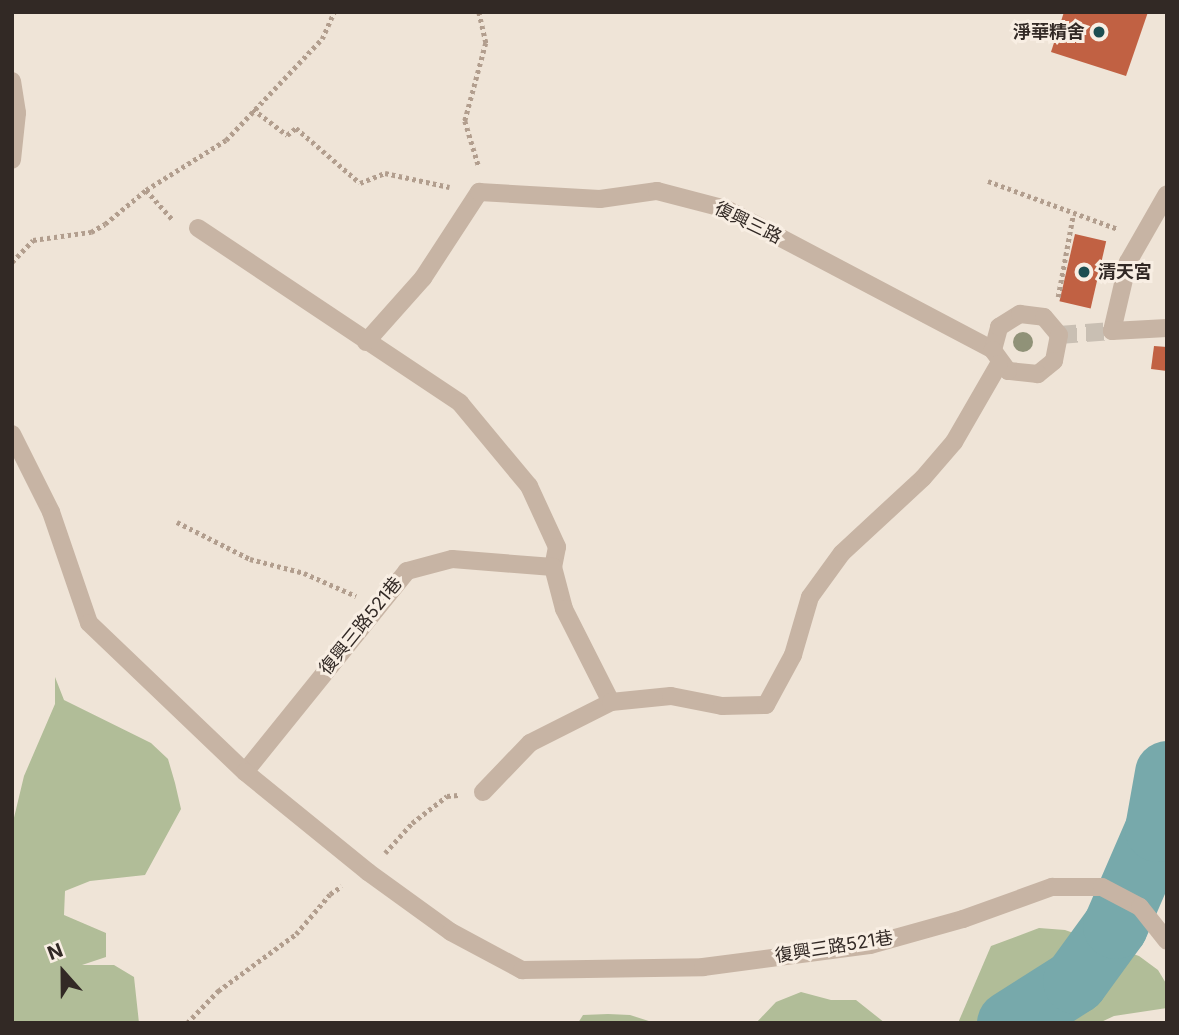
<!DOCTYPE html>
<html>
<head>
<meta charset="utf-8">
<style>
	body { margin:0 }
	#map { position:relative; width:1179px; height:1035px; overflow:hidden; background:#efe4d7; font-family:Inter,"Noto Sans TC",sans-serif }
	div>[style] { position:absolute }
	.green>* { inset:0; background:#b1bd98 }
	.river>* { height:65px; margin:-32.5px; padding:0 32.5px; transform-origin:32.5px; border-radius:32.5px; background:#77a9ab }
	.building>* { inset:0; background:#c16143; transform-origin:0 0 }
	.street-tunnel>* { height:18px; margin-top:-9px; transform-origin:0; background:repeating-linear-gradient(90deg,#c9bfb3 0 18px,transparent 0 27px) }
	.path>* { height:4.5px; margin-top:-2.25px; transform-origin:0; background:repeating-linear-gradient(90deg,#b29e8e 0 3.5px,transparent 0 7px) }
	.lane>* { height:18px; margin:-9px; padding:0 9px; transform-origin:9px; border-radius:9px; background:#c7b4a4 }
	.street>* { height:18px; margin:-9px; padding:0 9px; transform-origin:9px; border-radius:9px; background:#c7b4a4 }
	.trees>* { width:20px; height:20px; margin:-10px; border-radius:50%; background:#909278 }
	.dots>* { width:19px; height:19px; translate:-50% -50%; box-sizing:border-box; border:4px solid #f8eee3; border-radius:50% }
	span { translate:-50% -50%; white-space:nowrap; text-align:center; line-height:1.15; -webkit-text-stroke:6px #f8eee3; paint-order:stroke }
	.poi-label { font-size:18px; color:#322925; font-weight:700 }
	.right { translate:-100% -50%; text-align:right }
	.left { translate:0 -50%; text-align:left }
	.street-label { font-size:18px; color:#322925 }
	.frame { position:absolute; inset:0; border:14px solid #322925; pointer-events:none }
	.north { position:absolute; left:28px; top:937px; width:70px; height:70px; -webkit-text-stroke:5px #f8eee3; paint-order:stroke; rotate:339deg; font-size:19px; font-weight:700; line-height:28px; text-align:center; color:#322925 }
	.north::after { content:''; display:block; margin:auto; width:24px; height:32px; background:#322925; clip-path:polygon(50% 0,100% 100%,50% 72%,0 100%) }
</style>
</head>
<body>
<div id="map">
	<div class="green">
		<i style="clip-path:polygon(55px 677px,64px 700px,151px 743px,168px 759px,175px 783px,181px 809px,145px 875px,90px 881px,65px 891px,64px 915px,106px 933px,106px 957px,82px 965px,114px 965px,134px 977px,139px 1023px,12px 1023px,12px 826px,24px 776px,55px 704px)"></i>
		<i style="clip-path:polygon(1039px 928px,1065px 930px,1139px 956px,1158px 970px,1167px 985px,1167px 1008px,1114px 1016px,1099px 1023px,958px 1023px,991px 946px)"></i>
		<i style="clip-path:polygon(801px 992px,831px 1000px,856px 1000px,885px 1023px,756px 1023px,776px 1002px)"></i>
		<i style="clip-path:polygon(608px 1014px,630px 1015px,655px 1023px,578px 1023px,583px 1015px)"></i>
	</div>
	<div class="river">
		<i style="left:1009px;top:1023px;width:78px;rotate:-32.5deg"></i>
		<i style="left:1075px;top:981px;width:68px;rotate:-54deg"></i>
		<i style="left:1115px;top:926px;width:106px;rotate:-66.6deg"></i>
		<i style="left:1157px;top:829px;width:57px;rotate:-79.9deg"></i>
	</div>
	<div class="building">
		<i style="clip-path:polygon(1064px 12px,1148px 12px,1126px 76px,1051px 52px)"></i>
		<i style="left:1075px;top:234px;width:32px;height:69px;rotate:13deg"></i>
		<i style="clip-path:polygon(1154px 346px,1167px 347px,1167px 371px,1151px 369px)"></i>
	</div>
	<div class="street-tunnel">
		<i style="left:1059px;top:335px;width:53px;rotate:-4.3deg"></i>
	</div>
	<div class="path">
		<i style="left:479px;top:12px;width:32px;rotate:77deg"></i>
		<i style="left:486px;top:43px;width:81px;rotate:105.1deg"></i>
		<i style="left:465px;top:121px;width:48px;rotate:73.1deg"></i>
		<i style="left:253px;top:109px;width:43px;rotate:37.4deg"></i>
		<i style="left:287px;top:135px;width:11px;rotate:-38deg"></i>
		<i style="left:296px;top:128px;width:84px;rotate:40.7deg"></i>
		<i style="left:360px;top:183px;width:27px;rotate:-22deg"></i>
		<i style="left:385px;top:173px;width:66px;rotate:12.2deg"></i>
		<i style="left:988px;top:181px;width:139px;rotate:20.3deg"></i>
		<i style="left:146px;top:190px;width:40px;rotate:48deg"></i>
		<i style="left:12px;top:262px;width:30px;rotate:-46deg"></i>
		<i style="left:33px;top:240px;width:59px;rotate:-7.9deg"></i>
		<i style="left:91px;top:232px;width:16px;rotate:-30deg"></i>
		<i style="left:105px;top:224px;width:53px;rotate:-39.7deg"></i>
		<i style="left:146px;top:190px;width:94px;rotate:-32deg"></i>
		<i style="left:226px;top:140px;width:139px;rotate:-46.5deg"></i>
		<i style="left:322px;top:39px;width:30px;rotate:-66deg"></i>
		<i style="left:1058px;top:297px;width:83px;rotate:-79.6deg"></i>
		<i style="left:177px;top:522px;width:82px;rotate:26.9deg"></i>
		<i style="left:250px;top:559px;width:56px;rotate:14.5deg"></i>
		<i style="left:304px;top:573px;width:57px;rotate:23.9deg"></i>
		<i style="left:385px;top:853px;width:40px;rotate:-48deg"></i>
		<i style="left:412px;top:823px;width:44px;rotate:-37.6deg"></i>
		<i style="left:447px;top:796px;width:11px;rotate:-5deg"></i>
		<i style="left:187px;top:1023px;width:45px;rotate:-45.9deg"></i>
		<i style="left:218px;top:991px;width:97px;rotate:-36.2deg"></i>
		<i style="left:296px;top:934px;width:52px;rotate:-49.6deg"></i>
		<i style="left:330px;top:894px;width:14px;rotate:-34deg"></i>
	</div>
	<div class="lane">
		<i style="left:198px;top:228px;width:315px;rotate:33.7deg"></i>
		<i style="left:460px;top:403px;width:108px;rotate:50.3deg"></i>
		<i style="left:529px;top:486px;width:67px;rotate:65.3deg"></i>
		<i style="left:557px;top:547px;width:20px;rotate:101deg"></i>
		<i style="left:553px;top:567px;width:101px;rotate:-175.5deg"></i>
		<i style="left:452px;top:559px;width:47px;rotate:165.1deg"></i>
		<i style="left:407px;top:571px;width:258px;rotate:128.9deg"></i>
		<i style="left:1112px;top:331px;width:71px;rotate:-76.9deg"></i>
		<i style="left:1128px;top:262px;width:78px;rotate:-60.2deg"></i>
		<i style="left:366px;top:342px;width:86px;rotate:-48.3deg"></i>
		<i style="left:423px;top:278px;width:103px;rotate:-56.9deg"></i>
		<i style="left:483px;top:792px;width:68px;rotate:-46.2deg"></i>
		<i style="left:530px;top:743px;width:91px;rotate:-26.8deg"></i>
	</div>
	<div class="street">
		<i style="left:12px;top:81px;width:32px;rotate:81deg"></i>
		<i style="left:17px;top:113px;width:47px;rotate:96.1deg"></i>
		<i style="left:479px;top:192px;width:121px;rotate:3.3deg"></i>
		<i style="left:600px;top:199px;width:58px;rotate:-8deg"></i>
		<i style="left:657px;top:191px;width:71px;rotate:14.6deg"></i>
		<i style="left:726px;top:209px;width:302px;rotate:27.8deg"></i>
		<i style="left:993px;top:350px;width:24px;rotate:-75deg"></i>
		<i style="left:999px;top:327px;width:25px;rotate:-32deg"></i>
		<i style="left:1020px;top:314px;width:24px;rotate:7deg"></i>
		<i style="left:1044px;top:317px;width:23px;rotate:50deg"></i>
		<i style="left:1059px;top:335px;width:26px;rotate:101deg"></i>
		<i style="left:1054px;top:361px;width:21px;rotate:141deg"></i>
		<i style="left:1038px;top:374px;width:30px;rotate:-174deg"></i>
		<i style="left:1008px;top:371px;width:26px;rotate:-126deg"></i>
		<i style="left:1112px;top:331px;width:55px;rotate:-3.1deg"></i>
		<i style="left:12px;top:434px;width:87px;rotate:63.4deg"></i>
		<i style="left:51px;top:512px;width:117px;rotate:71.1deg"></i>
		<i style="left:89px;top:623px;width:216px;rotate:43.7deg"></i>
		<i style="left:245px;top:772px;width:159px;rotate:39.1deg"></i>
		<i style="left:368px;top:872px;width:102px;rotate:35.9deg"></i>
		<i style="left:451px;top:932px;width:81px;rotate:28.2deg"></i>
		<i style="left:522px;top:970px;width:181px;rotate:-0.9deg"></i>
		<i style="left:703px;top:967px;width:168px;rotate:-7.5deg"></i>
		<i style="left:870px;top:945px;width:97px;rotate:-15.6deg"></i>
		<i style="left:963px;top:919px;width:95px;rotate:-19.8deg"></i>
		<i style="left:1052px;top:887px;width:50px"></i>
		<i style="left:1102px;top:887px;width:43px;rotate:27.8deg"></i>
		<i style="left:1140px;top:907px;width:43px;rotate:51.5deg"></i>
		<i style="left:553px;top:567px;width:43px;rotate:75.3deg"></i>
		<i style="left:564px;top:609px;width:104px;rotate:63.2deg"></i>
		<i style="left:611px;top:702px;width:60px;rotate:-5.7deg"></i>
		<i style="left:671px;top:696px;width:52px;rotate:11.1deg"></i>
		<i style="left:722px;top:706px;width:44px;rotate:-1.3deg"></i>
		<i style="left:766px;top:705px;width:57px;rotate:-61.6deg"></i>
		<i style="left:793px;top:655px;width:60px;rotate:-73.7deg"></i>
		<i style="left:810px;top:597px;width:54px;rotate:-54deg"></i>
		<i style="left:842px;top:553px;width:110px;rotate:-42.8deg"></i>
		<i style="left:923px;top:478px;width:48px;rotate:-49.3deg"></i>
		<i style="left:954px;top:442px;width:90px;rotate:-60deg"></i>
	</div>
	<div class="trees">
		<i style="left:1023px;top:342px"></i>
	</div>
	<div class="dots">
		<i style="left:1099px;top:32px;background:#1d4e51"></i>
		<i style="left:1084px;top:272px;background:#1d4e51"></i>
	</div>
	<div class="poi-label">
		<span class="right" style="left:1085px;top:32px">淨華精舍</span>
		<span class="left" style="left:1098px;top:272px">清天宮</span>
	</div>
	<div class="street-label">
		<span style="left:748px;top:223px;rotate:26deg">復興三路</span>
		<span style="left:361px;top:626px;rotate:-51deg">復興三路521巷</span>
		<span style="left:834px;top:947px;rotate:-9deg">復興三路521巷</span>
	</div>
	<div class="frame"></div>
	<div class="north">N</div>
</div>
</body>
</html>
